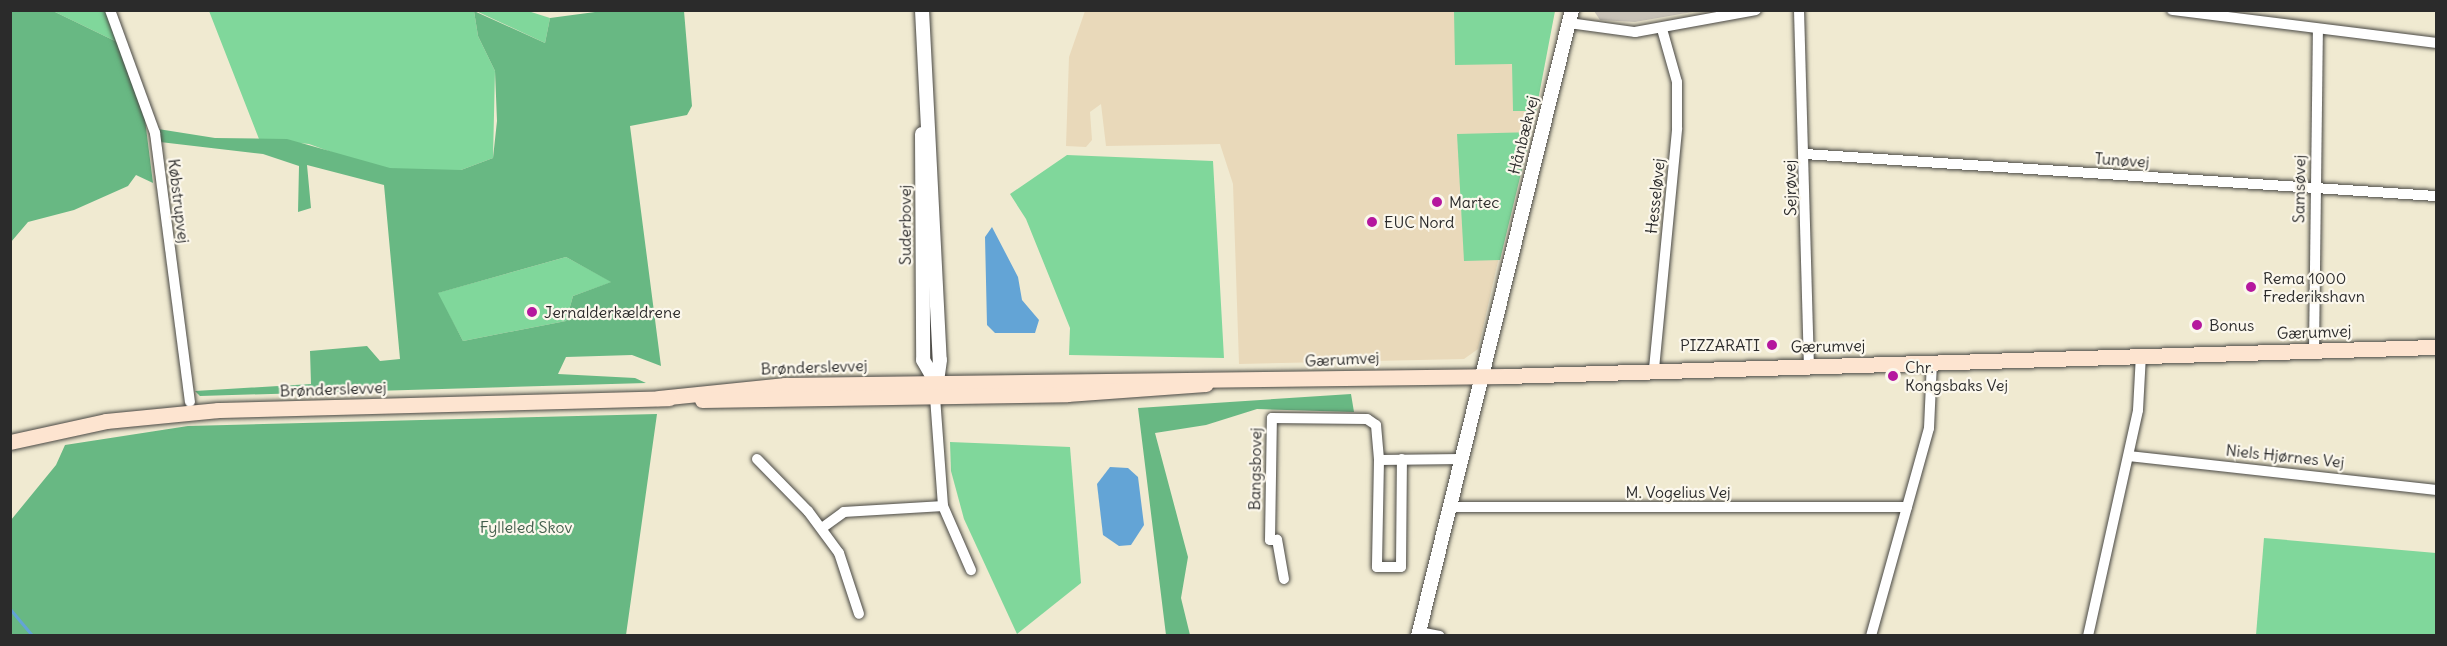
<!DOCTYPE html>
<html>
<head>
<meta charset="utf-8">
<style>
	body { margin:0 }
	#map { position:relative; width:2447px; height:646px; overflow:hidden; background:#f0ead1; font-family:Delius,sans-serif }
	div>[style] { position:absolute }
	.built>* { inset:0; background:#e9d9ba }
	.industrial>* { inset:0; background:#c9c3b8 }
	.green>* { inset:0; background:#80d79b }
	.forest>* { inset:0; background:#68b883 }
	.water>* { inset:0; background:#63a4d6 }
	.stream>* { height:3px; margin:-1.5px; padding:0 1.5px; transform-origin:1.5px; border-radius:1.5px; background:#63a4d6 }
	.roads { filter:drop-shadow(0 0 2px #494844) drop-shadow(0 0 2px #494844) }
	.minor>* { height:10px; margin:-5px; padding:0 5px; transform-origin:5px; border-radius:5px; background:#fff }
	.tertiary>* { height:14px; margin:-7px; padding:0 7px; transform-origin:7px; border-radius:7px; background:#fff }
	.secondary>* { height:15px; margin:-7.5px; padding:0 7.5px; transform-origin:7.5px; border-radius:7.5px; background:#fde4d0 }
	.dots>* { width:16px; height:16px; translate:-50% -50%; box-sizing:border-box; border:3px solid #fbf7ec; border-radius:50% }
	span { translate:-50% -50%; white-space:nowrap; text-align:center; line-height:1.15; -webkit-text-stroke:4.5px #fbf7ec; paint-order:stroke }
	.street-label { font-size:16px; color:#2b2b2b }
	.poi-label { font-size:16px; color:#2b2b2b }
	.left { translate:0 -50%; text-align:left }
	.right { translate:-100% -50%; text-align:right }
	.park-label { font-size:16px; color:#445f4d }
	.frame { position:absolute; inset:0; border:12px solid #2b2b2b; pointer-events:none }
</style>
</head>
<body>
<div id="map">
	<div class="built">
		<i style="clip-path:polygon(1085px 11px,1555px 11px,1478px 349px,1464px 359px,1239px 364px,1233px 184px,1220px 144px,1106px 146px,1101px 104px,1090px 112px,1092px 140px,1086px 147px,1066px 146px,1069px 57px)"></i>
	</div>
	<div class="industrial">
		<i style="clip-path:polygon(1594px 11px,1698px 11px,1635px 22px,1600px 20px)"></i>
	</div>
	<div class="green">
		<i style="clip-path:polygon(53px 11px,105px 11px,117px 42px)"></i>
		<i style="clip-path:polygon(209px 11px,474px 11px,478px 36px,495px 71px,493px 158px,461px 170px,408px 171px,367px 165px,309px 144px,259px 139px)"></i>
		<i style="clip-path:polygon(476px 11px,528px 11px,550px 18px,545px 43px)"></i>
		<i style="clip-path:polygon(1454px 11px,1555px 11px,1536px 111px,1513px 111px,1512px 64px,1455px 65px)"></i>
		<i style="clip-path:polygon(1531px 132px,1500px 260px,1464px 261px,1457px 134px)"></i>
		<i style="clip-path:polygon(1067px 155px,1213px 161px,1224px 358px,1069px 355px,1070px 328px,1026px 219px,1010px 194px)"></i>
		<i style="clip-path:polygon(566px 257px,612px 282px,573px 296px,566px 321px,463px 341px,437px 293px)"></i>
		<i style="clip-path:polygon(950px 442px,1070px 447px,1081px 583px,1017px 634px,964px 519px,951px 471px)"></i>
		<i style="clip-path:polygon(2264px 538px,2436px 553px,2436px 635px,2256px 635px)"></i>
	</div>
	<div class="forest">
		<i style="clip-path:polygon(evenodd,610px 10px,684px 11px,692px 106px,687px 115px,630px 126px,661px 366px,632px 355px,566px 357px,558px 374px,635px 378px,646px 383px,200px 396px,195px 391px,311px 384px,310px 351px,367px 346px,380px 361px,400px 359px,384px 185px,307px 165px,311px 208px,298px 212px,299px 166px,263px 154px,160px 142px,158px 129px,215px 138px,287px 139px,390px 168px,461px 170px,493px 158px,497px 121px,495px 71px,478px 36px,474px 11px,545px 43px,550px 18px,610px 10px,566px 257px,611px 282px,573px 296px,566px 321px,463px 341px,438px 293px,566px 257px)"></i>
		<i style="clip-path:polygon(11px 11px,53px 11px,117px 42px,143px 104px,153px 183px,136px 175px,128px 186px,74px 210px,28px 222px,11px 242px)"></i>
		<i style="clip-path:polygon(1351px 394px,1354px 412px,1257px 409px,1206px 425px,1155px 433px,1188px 557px,1181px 598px,1190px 635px,1166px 635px,1138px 408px)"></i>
		<i style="clip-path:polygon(657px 414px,626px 635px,11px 635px,11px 520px,56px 465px,65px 445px,188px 426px)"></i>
	</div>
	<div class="water">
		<i style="clip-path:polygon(992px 227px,1018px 277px,1022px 300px,1039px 320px,1035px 333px,995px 333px,987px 325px,985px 237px)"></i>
		<i style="clip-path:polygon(1110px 467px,1128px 468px,1138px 477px,1144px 525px,1131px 545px,1119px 546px,1103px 535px,1097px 484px)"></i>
	</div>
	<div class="stream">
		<i style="left:10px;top:609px;width:35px;rotate:50deg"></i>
	</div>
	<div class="roads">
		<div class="minor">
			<i style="left:110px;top:10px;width:131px;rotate:69.9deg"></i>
			<i style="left:155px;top:133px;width:271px;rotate:82.6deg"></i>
			<i style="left:1799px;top:10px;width:354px;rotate:88.4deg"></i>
			<i style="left:2172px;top:10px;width:266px;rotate:7.1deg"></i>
			<i style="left:1569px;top:23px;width:67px;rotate:7.8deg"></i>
			<i style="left:1635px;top:32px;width:123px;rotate:-10.3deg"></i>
			<i style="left:1805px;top:154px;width:632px;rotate:3.81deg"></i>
			<i style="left:2314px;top:350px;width:321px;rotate:-89.3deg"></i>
			<i style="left:1654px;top:369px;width:242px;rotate:-84.5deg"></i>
			<i style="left:1677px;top:128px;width:46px;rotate:-90deg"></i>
			<i style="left:1677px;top:82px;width:55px;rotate:-105.8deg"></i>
			<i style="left:935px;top:397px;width:109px;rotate:85.8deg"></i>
			<i style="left:943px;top:506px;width:70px;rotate:66.4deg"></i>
			<i style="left:2129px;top:456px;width:309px;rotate:6.3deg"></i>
			<i style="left:757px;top:459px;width:73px;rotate:45.6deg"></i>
			<i style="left:808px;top:511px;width:52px;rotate:53.6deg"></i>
			<i style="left:839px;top:553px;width:64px;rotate:71.8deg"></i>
			<i style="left:1379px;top:460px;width:107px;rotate:91.1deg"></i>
			<i style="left:1377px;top:567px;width:24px"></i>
			<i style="left:1401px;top:567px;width:108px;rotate:-89.5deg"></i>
			<i style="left:1450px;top:507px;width:457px"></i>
			<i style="left:822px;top:528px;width:27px;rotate:-36deg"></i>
			<i style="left:844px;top:512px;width:99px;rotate:-3.5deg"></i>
			<i style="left:1284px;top:579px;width:40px;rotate:-100deg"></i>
			<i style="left:1277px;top:540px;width:7px;rotate:180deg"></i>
			<i style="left:1270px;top:540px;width:122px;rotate:-89.1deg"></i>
			<i style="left:1272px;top:418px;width:95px;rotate:0.6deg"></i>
			<i style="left:1367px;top:419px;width:11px;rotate:34deg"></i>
			<i style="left:1376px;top:425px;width:35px;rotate:85deg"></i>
			<i style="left:1379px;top:460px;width:83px;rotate:-0.7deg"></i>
			<i style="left:1419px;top:632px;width:21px;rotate:11deg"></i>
			<i style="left:1871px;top:636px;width:216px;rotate:-74.4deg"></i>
			<i style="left:1929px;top:428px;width:67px;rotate:-87.4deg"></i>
			<i style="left:2088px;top:636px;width:231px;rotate:-77.5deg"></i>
			<i style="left:2138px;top:410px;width:55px;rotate:-86.9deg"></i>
		</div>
		<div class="tertiary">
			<i style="left:922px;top:10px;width:350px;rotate:87.1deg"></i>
			<i style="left:940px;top:360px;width:34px;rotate:98deg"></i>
			<i style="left:922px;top:134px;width:226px;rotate:89.7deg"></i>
			<i style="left:923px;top:360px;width:24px;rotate:60deg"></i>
			<i style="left:1418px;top:636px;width:645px;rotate:-76.18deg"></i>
		</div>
		<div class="secondary">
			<i style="left:659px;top:398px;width:127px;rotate:-5.9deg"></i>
			<i style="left:785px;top:385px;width:721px;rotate:-0.72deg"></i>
			<i style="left:1506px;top:376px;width:930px;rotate:-1.79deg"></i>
			<i style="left:702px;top:400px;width:365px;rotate:-0.9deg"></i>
			<i style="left:1067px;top:394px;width:139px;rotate:-4.1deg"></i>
			<i style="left:10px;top:442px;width:98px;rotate:-12.3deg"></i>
			<i style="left:106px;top:421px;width:113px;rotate:-5.6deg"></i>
			<i style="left:218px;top:410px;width:451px;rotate:-1.5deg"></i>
		</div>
	</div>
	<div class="dots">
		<i style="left:1437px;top:202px;background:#b5179e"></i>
		<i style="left:1372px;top:222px;background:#b5179e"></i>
		<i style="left:2251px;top:287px;background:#b5179e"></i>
		<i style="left:532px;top:312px;background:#b5179e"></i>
		<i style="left:2197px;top:325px;background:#b5179e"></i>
		<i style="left:1772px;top:345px;background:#b5179e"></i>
		<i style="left:1893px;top:376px;background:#b5179e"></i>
	</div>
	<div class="street-label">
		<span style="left:1523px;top:135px;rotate:-76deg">Hånbækvej</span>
		<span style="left:2122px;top:160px;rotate:4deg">Tunøvej</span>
		<span style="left:1790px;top:188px;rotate:-91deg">Sejrøvej</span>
		<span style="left:2299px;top:189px;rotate:-89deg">Samsøvej</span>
		<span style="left:1655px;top:196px;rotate:-84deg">Hesseløvej</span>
		<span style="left:179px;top:201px;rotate:83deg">Købstrupvej</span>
		<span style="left:905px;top:225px;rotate:-90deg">Suderbovej</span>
		<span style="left:2314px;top:332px;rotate:-2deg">Gærumvej</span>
		<span style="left:1828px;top:346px;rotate:-1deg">Gærumvej</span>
		<span style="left:1342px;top:359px;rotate:-3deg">Gærumvej</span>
		<span style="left:814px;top:367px;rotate:-2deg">Brønderslevvej</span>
		<span style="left:333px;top:389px;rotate:-2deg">Brønderslevvej</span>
		<span style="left:2285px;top:456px;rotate:6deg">Niels Hjørnes Vej</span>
		<span style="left:1255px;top:469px;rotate:-89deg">Bangsbovej</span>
		<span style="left:1678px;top:492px">M. Vogelius Vej</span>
	</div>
	<div class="poi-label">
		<span class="left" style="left:1449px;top:202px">Martec</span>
		<span class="left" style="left:1384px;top:222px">EUC Nord</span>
		<span class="left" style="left:2263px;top:287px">Rema 1000<br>Frederikshavn</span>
		<span class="left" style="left:544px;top:312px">Jernalderkældrene</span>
		<span class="left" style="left:2209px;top:325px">Bonus</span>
		<span class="right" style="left:1760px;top:345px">PIZZARATI</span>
		<span class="left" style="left:1905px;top:376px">Chr.<br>Kongsbaks Vej</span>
	</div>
	<div class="park-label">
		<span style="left:526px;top:527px">Fylleled Skov</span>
	</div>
	<div class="frame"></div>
</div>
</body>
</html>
